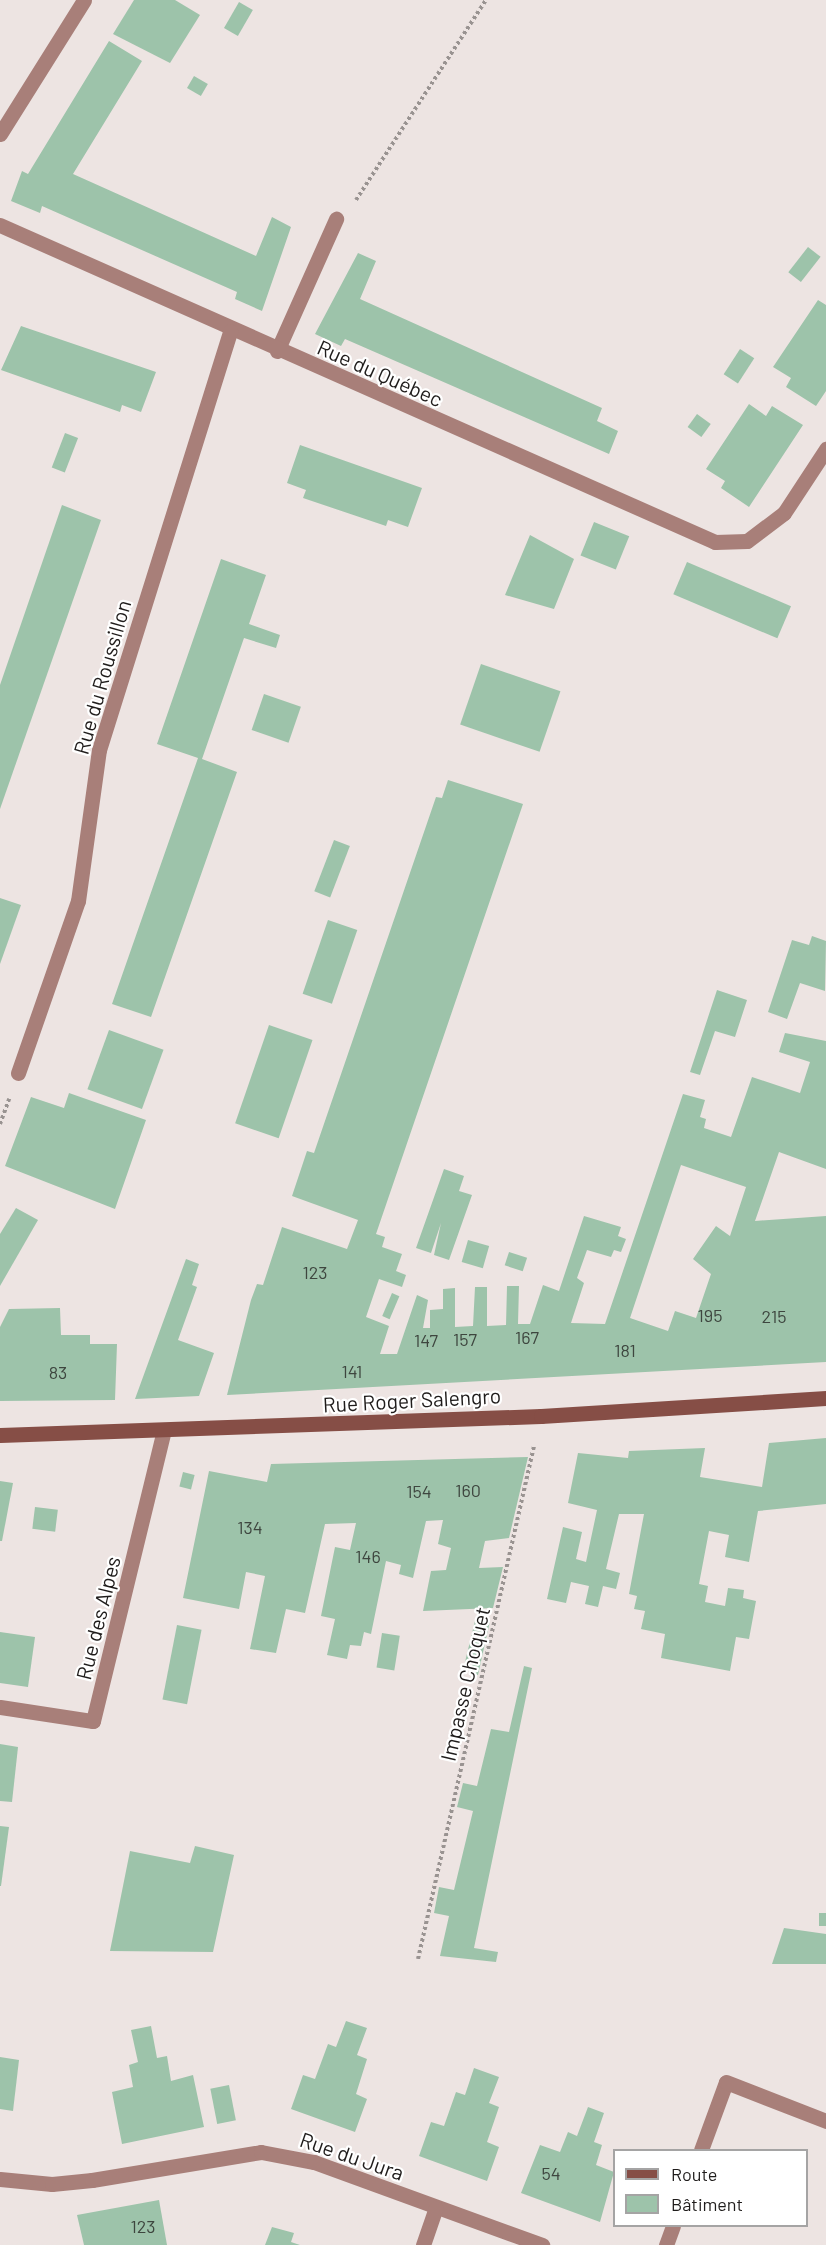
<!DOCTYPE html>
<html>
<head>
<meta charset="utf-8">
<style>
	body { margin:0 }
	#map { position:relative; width:826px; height:2245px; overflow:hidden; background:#ede4e2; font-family:Barlow,sans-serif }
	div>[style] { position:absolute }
	.building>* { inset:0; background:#9dc3aa; transform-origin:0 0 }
	.path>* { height:4px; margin-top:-2px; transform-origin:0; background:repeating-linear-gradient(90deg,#999391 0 3px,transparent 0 6px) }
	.lane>* { height:15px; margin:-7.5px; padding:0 7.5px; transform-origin:7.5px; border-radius:7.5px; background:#a87f79 }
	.street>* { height:15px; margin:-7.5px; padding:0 7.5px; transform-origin:7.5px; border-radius:7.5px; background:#a87f79 }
	.secondary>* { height:15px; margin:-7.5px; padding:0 7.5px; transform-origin:7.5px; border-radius:7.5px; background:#864e46 }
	span { translate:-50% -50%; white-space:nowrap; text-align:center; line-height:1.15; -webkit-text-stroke:4.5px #fff; paint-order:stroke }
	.number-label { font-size:18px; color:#3e463f }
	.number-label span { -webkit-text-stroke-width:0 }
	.street-label { font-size:21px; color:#1f1c1b }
	.legend { position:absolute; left:613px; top:2149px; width:195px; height:78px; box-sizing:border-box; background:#fff; border:2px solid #a5a4a4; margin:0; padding:8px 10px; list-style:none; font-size:18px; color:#1f1c1b }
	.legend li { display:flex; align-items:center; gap:12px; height:30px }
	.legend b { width:30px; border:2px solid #a5a4a4 }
</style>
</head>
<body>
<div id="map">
	<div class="building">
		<i style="clip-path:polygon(134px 0,175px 0,200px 15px,170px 63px,113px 34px)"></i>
		<i style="left:239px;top:2px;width:16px;height:30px;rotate:30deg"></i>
		<i style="clip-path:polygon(109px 41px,142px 61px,73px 174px,256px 256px,272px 217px,291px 227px,262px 311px,235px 299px,237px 292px,42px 206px,40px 213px,11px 201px,22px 171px,28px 174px)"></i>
		<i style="left:194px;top:76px;width:16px;height:14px;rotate:30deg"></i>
		<i style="left:808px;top:247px;width:16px;height:32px;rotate:38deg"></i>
		<i style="clip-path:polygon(358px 253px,376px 261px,360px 299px,602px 408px,597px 421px,618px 431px,609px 454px,345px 339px,341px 346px,315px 334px)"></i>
		<i style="clip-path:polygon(818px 300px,826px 305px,826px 391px,816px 406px,786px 387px,791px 378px,773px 367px)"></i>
		<i style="clip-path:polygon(21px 326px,156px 372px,141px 412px,122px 405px,120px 412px,1px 370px)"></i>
		<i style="left:740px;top:349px;width:17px;height:30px;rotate:33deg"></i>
		<i style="clip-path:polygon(749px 404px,766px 416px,772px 406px,803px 425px,749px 507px,721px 488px,725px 481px,706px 469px)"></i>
		<i style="left:697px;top:414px;width:17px;height:16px;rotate:36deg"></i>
		<i style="left:65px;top:433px;width:14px;height:37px;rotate:21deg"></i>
		<i style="clip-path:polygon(300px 445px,422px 488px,408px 527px,388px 520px,386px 526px,303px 498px,306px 490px,287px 483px)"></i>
		<i style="clip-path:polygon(62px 505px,101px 520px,0 809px,0 685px)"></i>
		<i style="left:594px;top:522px;width:38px;height:36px;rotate:22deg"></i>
		<i style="clip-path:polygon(530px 535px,574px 559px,554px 609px,505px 595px)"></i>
		<i style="clip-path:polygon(221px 559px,266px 575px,249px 624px,280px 635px,276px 648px,244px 638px,202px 759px,237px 772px,151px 1017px,112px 1004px,198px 758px,157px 744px)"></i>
		<i style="left:687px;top:562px;width:113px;height:35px;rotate:23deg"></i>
		<i style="left:481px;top:664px;width:84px;height:64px;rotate:19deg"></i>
		<i style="left:264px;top:694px;width:39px;height:38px;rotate:19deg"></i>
		<i style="clip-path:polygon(evenodd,448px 780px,523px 804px,376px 1234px,385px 1237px,382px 1247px,402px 1254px,396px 1271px,406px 1275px,402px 1287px,379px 1279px,366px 1317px,389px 1326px,380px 1354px,397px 1354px,417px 1295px,428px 1300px,423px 1328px,430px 1328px,430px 1310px,443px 1309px,443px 1289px,455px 1288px,455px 1327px,473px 1326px,475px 1287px,487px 1287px,487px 1326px,506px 1325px,507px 1286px,519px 1286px,518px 1324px,530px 1324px,543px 1285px,559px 1291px,584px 1216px,621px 1227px,618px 1236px,626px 1239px,621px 1252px,614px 1250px,611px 1257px,587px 1250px,577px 1278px,584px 1283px,571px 1323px,605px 1324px,683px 1094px,705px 1100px,700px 1117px,706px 1119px,704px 1128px,731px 1137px,752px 1077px,800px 1093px,810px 1062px,779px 1052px,785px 1033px,826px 1041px,826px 1169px,779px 1152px,755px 1221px,826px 1216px,826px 1362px,227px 1395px,251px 1300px,257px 1284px,263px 1285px,282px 1227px,347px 1249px,358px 1220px,292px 1196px,307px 1151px,314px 1153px,436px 797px,442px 798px,448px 780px,681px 1165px,746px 1187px,730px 1236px,716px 1226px,693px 1259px,711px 1274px,696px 1318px,675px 1311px,668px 1331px,630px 1318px,681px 1165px)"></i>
		<i style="left:334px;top:840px;width:17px;height:55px;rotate:21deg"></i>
		<i style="clip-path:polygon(0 898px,21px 905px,0 964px)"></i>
		<i style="left:328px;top:920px;width:31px;height:78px;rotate:19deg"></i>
		<i style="clip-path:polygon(812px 936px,826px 941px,825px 991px,800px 983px,787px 1019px,768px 1012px,792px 940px,809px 945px)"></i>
		<i style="clip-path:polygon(717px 990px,747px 1000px,735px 1037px,715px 1031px,700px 1075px,690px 1072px)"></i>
		<i style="left:269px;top:1025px;width:46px;height:104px;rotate:19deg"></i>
		<i style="left:109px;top:1030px;width:58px;height:63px;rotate:20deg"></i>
		<i style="clip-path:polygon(69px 1093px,146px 1120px,115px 1209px,5px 1166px,31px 1097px,64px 1108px)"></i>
		<i style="clip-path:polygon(444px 1169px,464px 1176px,459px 1191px,472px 1195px,449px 1260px,434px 1255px,441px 1223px,431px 1253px,416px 1248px)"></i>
		<i style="clip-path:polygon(16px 1208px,38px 1220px,0 1286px,0 1234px)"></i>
		<i style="left:468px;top:1240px;width:22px;height:23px;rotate:16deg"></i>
		<i style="left:509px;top:1252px;width:19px;height:14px;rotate:18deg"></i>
		<i style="clip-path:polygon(186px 1259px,199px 1264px,192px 1285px,197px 1287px,178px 1340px,214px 1353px,199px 1396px,135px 1399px)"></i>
		<i style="left:392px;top:1293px;width:8px;height:25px;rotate:23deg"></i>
		<i style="clip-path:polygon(60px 1308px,61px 1335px,90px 1335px,90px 1344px,117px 1344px,115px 1400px,0 1401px,0 1327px,9px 1309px)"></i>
		<i style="clip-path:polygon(826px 1438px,826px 1504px,758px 1511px,749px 1562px,725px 1557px,729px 1535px,709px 1531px,699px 1584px,708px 1586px,705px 1602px,725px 1606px,728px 1588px,744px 1590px,743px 1598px,756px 1601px,749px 1639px,736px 1637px,730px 1671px,661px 1658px,665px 1634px,641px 1629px,645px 1611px,634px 1609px,637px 1596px,629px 1594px,644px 1514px,619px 1514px,606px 1569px,620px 1573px,616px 1589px,603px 1586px,598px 1607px,585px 1604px,589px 1586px,571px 1582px,566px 1603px,547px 1599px,563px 1527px,582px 1532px,576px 1559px,586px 1562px,597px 1510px,568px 1503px,578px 1453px,628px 1458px,629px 1451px,705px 1448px,700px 1477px,762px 1487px,769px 1443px)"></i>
		<i style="clip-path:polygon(528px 1457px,509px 1538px,485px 1541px,479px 1568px,503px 1567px,493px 1608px,423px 1611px,431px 1571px,446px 1570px,451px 1548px,438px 1544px,443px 1520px,426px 1521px,413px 1578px,399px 1574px,401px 1565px,386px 1561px,371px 1634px,364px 1632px,361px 1646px,350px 1645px,347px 1659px,327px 1655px,335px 1619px,321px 1616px,335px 1547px,350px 1550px,356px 1523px,325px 1524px,305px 1613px,286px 1609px,276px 1653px,250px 1649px,265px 1576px,246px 1572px,239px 1609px,183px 1598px,209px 1471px,267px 1482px,271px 1464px)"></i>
		<i style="left:183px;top:1472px;width:12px;height:15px;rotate:14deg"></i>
		<i style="clip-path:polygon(0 1481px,13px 1483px,2px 1541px,0 1541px)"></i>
		<i style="left:35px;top:1507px;width:23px;height:22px;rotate:7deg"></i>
		<i style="clip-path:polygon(475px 1621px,490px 1621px,478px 1675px,470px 1673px,473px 1663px,465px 1662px)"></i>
		<i style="left:177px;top:1625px;width:25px;height:76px;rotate:11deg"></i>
		<i style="clip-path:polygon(0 1632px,35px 1637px,28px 1687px,0 1683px)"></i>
		<i style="left:382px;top:1633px;width:18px;height:35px;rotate:9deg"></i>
		<i style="clip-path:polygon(524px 1666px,532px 1668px,474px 1948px,498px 1952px,496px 1962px,440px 1956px,449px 1916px,434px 1913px,439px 1887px,454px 1890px,473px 1811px,457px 1807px,463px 1783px,477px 1786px,491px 1729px,509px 1732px)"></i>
		<i style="clip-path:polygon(0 1744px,18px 1747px,12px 1802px,0 1801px)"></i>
		<i style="clip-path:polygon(0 1826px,9px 1827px,1px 1886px,0 1886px)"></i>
		<i style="clip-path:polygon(195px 1846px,234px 1855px,213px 1952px,110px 1951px,130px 1851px,190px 1863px)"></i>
		<i style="left:819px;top:1913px;width:7px;height:13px"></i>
		<i style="clip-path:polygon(784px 1928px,826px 1934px,826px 1964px,772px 1964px)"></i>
		<i style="clip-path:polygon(346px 2021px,367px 2028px,357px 2055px,367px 2059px,356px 2094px,367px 2099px,355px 2132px,291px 2109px,303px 2075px,315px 2079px,328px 2044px,336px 2047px)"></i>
		<i style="clip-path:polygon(151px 2026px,157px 2058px,167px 2056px,171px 2081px,193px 2075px,204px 2127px,122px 2144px,112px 2092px,133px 2087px,129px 2065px,138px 2062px,131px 2030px)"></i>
		<i style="clip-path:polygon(0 2057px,19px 2060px,13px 2111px,0 2109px)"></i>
		<i style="clip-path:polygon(474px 2068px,499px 2077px,489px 2103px,499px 2107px,487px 2142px,499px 2147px,487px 2181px,419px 2156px,431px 2122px,444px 2126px,456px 2092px,465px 2095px)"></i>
		<i style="left:229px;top:2085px;width:36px;height:19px;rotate:79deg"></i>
		<i style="clip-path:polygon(588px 2107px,604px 2113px,594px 2142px,602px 2145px,596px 2165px,614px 2172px,600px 2222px,521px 2193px,540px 2145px,560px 2152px,568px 2132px,577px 2136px)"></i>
		<i style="clip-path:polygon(159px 2200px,167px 2245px,84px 2245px,77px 2215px)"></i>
		<i style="clip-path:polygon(272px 2227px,294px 2233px,291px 2242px,300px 2245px,265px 2245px)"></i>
	</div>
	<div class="path">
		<i style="left:356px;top:200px;width:239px;rotate:-57deg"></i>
		<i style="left:0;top:1124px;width:27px;rotate:-70deg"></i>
		<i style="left:418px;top:1959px;width:526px;rotate:-77.26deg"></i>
	</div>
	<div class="lane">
		<i style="left:277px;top:351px;width:145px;rotate:-65.9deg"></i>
	</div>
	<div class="street">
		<i style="left:0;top:134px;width:158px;rotate:-57.9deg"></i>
		<i style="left:0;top:225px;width:782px;rotate:23.91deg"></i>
		<i style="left:715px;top:542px;width:32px;rotate:-2deg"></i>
		<i style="left:747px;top:541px;width:46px;rotate:-37.1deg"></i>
		<i style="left:784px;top:513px;width:77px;rotate:-56.7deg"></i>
		<i style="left:18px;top:1073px;width:182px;rotate:-70.8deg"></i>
		<i style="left:78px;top:901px;width:152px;rotate:-82.1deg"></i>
		<i style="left:99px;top:750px;width:439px;rotate:-72.6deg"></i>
		<i style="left:0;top:1707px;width:94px;rotate:8.6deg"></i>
		<i style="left:93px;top:1721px;width:296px;rotate:-76.3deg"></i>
		<i style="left:701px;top:2150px;width:72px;rotate:-69.8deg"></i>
		<i style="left:726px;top:2082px;width:107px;rotate:21.3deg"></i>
		<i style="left:0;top:2179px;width:52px;rotate:5.5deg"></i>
		<i style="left:52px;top:2184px;width:40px;rotate:-5.7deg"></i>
		<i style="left:92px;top:2180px;width:171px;rotate:-9.4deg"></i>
		<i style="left:261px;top:2152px;width:54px;rotate:10.7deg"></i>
		<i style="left:314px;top:2162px;width:243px;rotate:20deg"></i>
		<i style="left:423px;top:2245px;width:39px;rotate:-71deg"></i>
		<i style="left:666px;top:2245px;width:20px;rotate:-70deg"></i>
	</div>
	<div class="secondary">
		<i style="left:0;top:1435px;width:541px;rotate:-2.01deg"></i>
		<i style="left:541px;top:1416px;width:286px;rotate:-3.6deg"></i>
	</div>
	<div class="number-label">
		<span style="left:315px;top:1272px">123</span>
		<span style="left:710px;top:1315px">195</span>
		<span style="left:774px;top:1316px">215</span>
		<span style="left:527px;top:1337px">167</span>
		<span style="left:465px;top:1339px">157</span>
		<span style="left:426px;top:1340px">147</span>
		<span style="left:625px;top:1350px">181</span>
		<span style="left:352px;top:1371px">141</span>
		<span style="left:58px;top:1372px">83</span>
		<span style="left:468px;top:1490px">160</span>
		<span style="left:419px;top:1491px">154</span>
		<span style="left:250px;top:1527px">134</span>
		<span style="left:368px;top:1556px">146</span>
		<span style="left:551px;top:2173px">54</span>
		<span style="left:143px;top:2226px">123</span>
	</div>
	<div class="street-label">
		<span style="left:380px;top:373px;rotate:24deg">Rue du Québec</span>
		<span style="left:102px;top:677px;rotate:-74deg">Rue du Roussillon</span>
		<span style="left:412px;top:1400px;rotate:-3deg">Rue Roger Salengro</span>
		<span style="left:98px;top:1618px;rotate:-76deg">Rue des Alpes</span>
		<span style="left:465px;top:1684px;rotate:-77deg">Impasse Choquet</span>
		<span style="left:352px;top:2156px;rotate:19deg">Rue du Jura</span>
	</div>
	<ul class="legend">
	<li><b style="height:8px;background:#864e46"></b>Route</li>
	<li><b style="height:16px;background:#9dc3aa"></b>Bâtiment</li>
	</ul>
</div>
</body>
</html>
